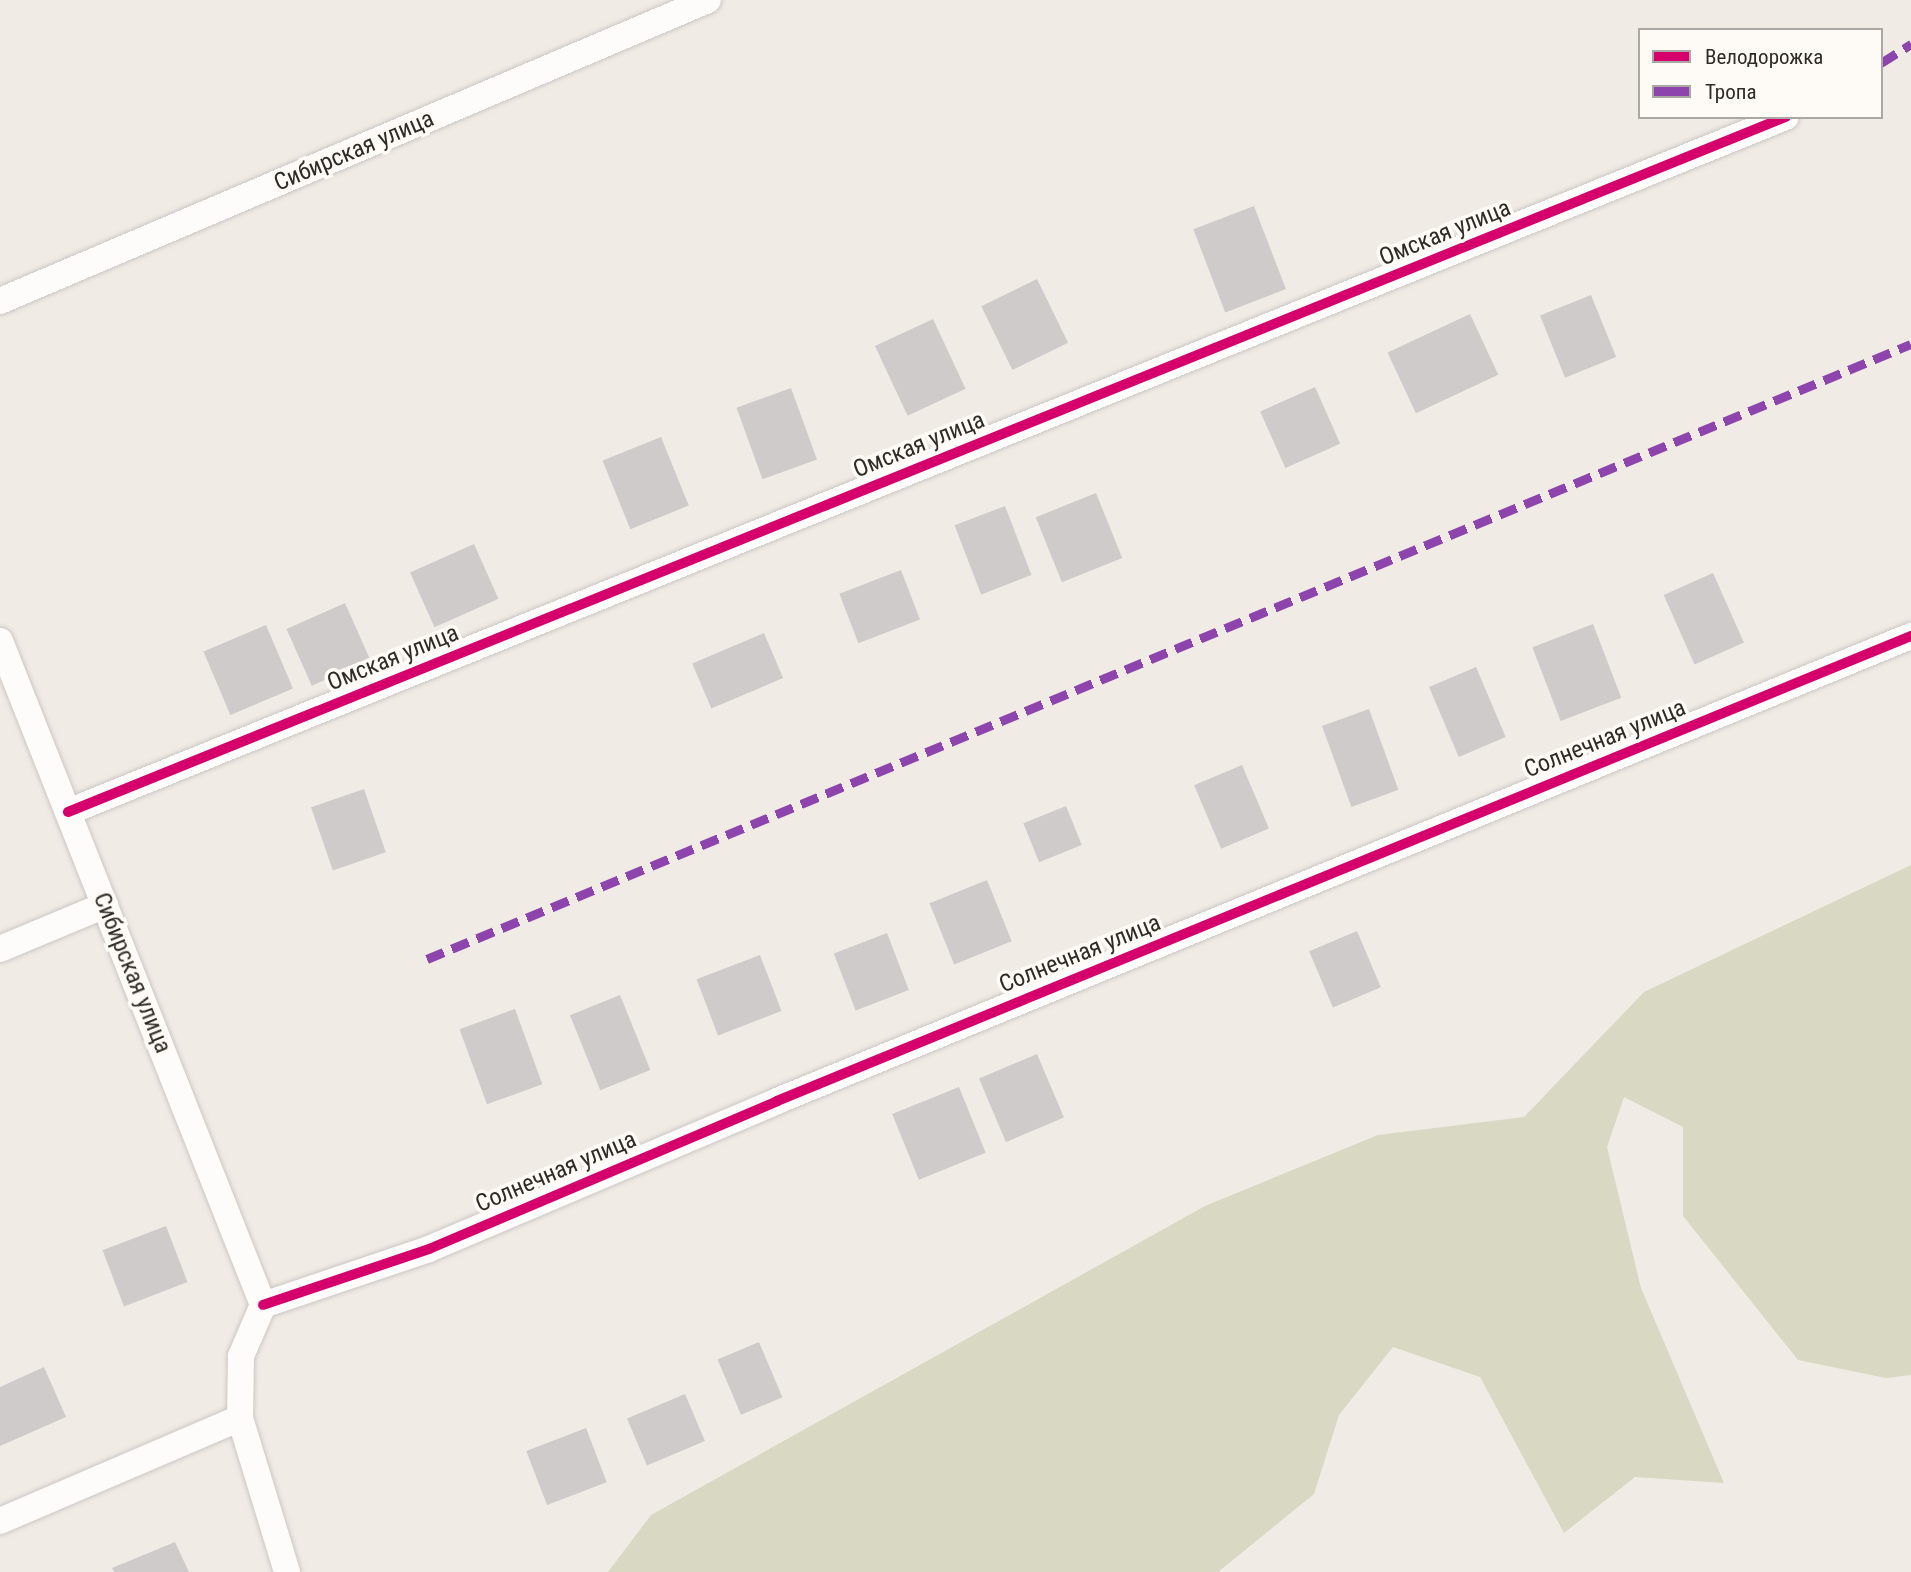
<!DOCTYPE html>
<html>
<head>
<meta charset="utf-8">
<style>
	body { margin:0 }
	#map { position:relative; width:1911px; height:1572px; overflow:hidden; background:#f1ebe6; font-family:"Roboto Condensed",sans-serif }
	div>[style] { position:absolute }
	.green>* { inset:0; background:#d9d8c2 }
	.building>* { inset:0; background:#cecbca; transform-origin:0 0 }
	.roads { filter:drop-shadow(0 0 2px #cbc7c3) drop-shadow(0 0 2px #cbc7c3) }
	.minor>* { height:26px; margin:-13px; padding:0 13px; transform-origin:13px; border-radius:13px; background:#fdfcfb }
	.quiet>* { height:9px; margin-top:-4.5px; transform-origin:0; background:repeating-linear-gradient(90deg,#8e44ad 0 18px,transparent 0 27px) }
	.cycleway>* { height:10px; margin:-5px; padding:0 5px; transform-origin:5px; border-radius:5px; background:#d6006c }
	span { translate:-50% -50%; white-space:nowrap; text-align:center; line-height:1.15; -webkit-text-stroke:7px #fefbf6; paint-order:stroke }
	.street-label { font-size:24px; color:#2f2c28 }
	.legend { position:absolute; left:1638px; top:28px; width:245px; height:91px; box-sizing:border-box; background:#fefbf6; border:2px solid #aba8a4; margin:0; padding:9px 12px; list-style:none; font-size:21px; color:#2f2c28 }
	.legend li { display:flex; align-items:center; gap:14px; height:35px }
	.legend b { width:35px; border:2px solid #aba8a4 }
</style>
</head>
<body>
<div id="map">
	<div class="green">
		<i style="clip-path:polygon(1911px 865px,1911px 1375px,1886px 1378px,1798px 1360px,1683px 1216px,1683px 1127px,1624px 1097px,1607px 1147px,1641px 1288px,1724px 1483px,1635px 1477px,1564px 1533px,1480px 1377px,1393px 1347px,1339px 1415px,1314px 1494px,1218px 1572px,608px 1572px,651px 1515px,1205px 1206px,1378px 1135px,1524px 1117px,1644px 992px)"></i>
	</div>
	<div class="building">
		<i style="left:1254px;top:206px;width:89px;height:65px;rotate:69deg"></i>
		<i style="left:1037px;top:279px;width:71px;height:62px;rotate:64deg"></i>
		<i style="left:1591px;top:295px;width:67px;height:55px;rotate:68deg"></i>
		<i style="left:1470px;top:314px;width:67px;height:91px;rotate:65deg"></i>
		<i style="left:933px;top:319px;width:77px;height:64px;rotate:65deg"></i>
		<i style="left:1315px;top:387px;width:62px;height:60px;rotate:66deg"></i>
		<i style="left:791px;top:388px;width:76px;height:58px;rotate:70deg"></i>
		<i style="left:661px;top:437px;width:74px;height:63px;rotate:68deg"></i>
		<i style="left:1096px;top:493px;width:70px;height:65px;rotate:68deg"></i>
		<i style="left:1005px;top:506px;width:74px;height:54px;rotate:69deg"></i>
		<i style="left:474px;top:544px;width:60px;height:70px;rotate:66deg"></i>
		<i style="left:901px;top:570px;width:53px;height:66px;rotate:69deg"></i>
		<i style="left:1713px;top:573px;width:76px;height:54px;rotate:66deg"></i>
		<i style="left:345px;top:603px;width:62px;height:64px;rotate:66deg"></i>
		<i style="left:1593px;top:624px;width:79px;height:65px;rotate:69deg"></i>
		<i style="left:266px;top:625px;width:69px;height:68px;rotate:67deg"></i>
		<i style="left:764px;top:633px;width:49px;height:78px;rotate:67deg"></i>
		<i style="left:1476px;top:667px;width:76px;height:51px;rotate:67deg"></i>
		<i style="left:1369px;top:709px;width:86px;height:50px;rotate:70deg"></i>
		<i style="left:1242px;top:765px;width:69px;height:52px;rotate:67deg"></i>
		<i style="left:364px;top:789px;width:67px;height:56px;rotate:71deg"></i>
		<i style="left:1066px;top:806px;width:42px;height:46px;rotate:68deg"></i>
		<i style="left:987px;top:880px;width:66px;height:62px;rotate:68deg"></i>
		<i style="left:1357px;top:931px;width:61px;height:52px;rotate:67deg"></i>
		<i style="left:887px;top:933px;width:61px;height:57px;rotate:69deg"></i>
		<i style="left:760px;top:955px;width:60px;height:68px;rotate:69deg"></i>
		<i style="left:620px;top:995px;width:81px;height:54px;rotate:68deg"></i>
		<i style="left:515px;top:1009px;width:80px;height:59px;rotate:70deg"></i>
		<i style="left:1037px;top:1054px;width:69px;height:63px;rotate:67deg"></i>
		<i style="left:959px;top:1087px;width:71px;height:72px;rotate:68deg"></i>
		<i style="left:166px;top:1226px;width:60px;height:68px;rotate:69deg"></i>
		<i style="left:759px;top:1342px;width:60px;height:45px;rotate:67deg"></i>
		<i style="clip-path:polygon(44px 1367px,66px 1417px,0 1446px,0 1387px)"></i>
		<i style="left:685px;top:1394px;width:51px;height:63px;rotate:67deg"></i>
		<i style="left:586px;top:1428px;width:58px;height:64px;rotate:69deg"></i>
		<i style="clip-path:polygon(175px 1542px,189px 1572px,114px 1572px,112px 1568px)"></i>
	</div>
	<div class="roads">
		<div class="minor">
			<i style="left:0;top:301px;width:769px;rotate:-23.03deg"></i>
			<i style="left:0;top:641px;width:714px;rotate:68.39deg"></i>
			<i style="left:68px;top:812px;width:1853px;rotate:-22.03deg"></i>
			<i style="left:0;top:949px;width:114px;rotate:-22.7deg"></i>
			<i style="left:263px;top:1305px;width:175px;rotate:-18.6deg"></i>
			<i style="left:429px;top:1249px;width:378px;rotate:-23deg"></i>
			<i style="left:777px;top:1101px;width:1226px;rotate:-22.3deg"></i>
			<i style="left:263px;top:1305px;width:56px;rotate:113.3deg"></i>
			<i style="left:241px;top:1356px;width:62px;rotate:90.9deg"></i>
			<i style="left:240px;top:1418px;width:161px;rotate:73deg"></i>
			<i style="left:0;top:1521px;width:261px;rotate:-23.2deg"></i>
		</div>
	</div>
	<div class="quiet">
		<i style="left:1881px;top:63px;width:36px;rotate:-32deg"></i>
		<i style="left:427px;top:959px;width:1606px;rotate:-22.51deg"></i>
	</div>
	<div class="cycleway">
		<i style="left:68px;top:812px;width:1853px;rotate:-22.03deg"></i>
		<i style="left:263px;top:1305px;width:175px;rotate:-18.6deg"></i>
		<i style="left:429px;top:1249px;width:378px;rotate:-23deg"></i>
		<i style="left:777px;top:1101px;width:1226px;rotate:-22.3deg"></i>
	</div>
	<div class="street-label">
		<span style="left:354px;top:151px;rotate:-23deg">Сибирская улица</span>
		<span style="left:1445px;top:233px;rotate:-22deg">Омская улица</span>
		<span style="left:919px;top:445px;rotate:-22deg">Омская улица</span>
		<span style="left:393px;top:658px;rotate:-22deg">Омская улица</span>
		<span style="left:1605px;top:739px;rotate:-22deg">Солнечная улица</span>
		<span style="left:1080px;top:954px;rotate:-22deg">Солнечная улица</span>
		<span style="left:132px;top:973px;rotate:68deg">Сибирская улица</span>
		<span style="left:556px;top:1172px;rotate:-23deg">Солнечная улица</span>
	</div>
	<ul class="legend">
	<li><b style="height:9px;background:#d6006c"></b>Велодорожка</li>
	<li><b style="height:9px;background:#8e44ad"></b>Тропа</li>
	</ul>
</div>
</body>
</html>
